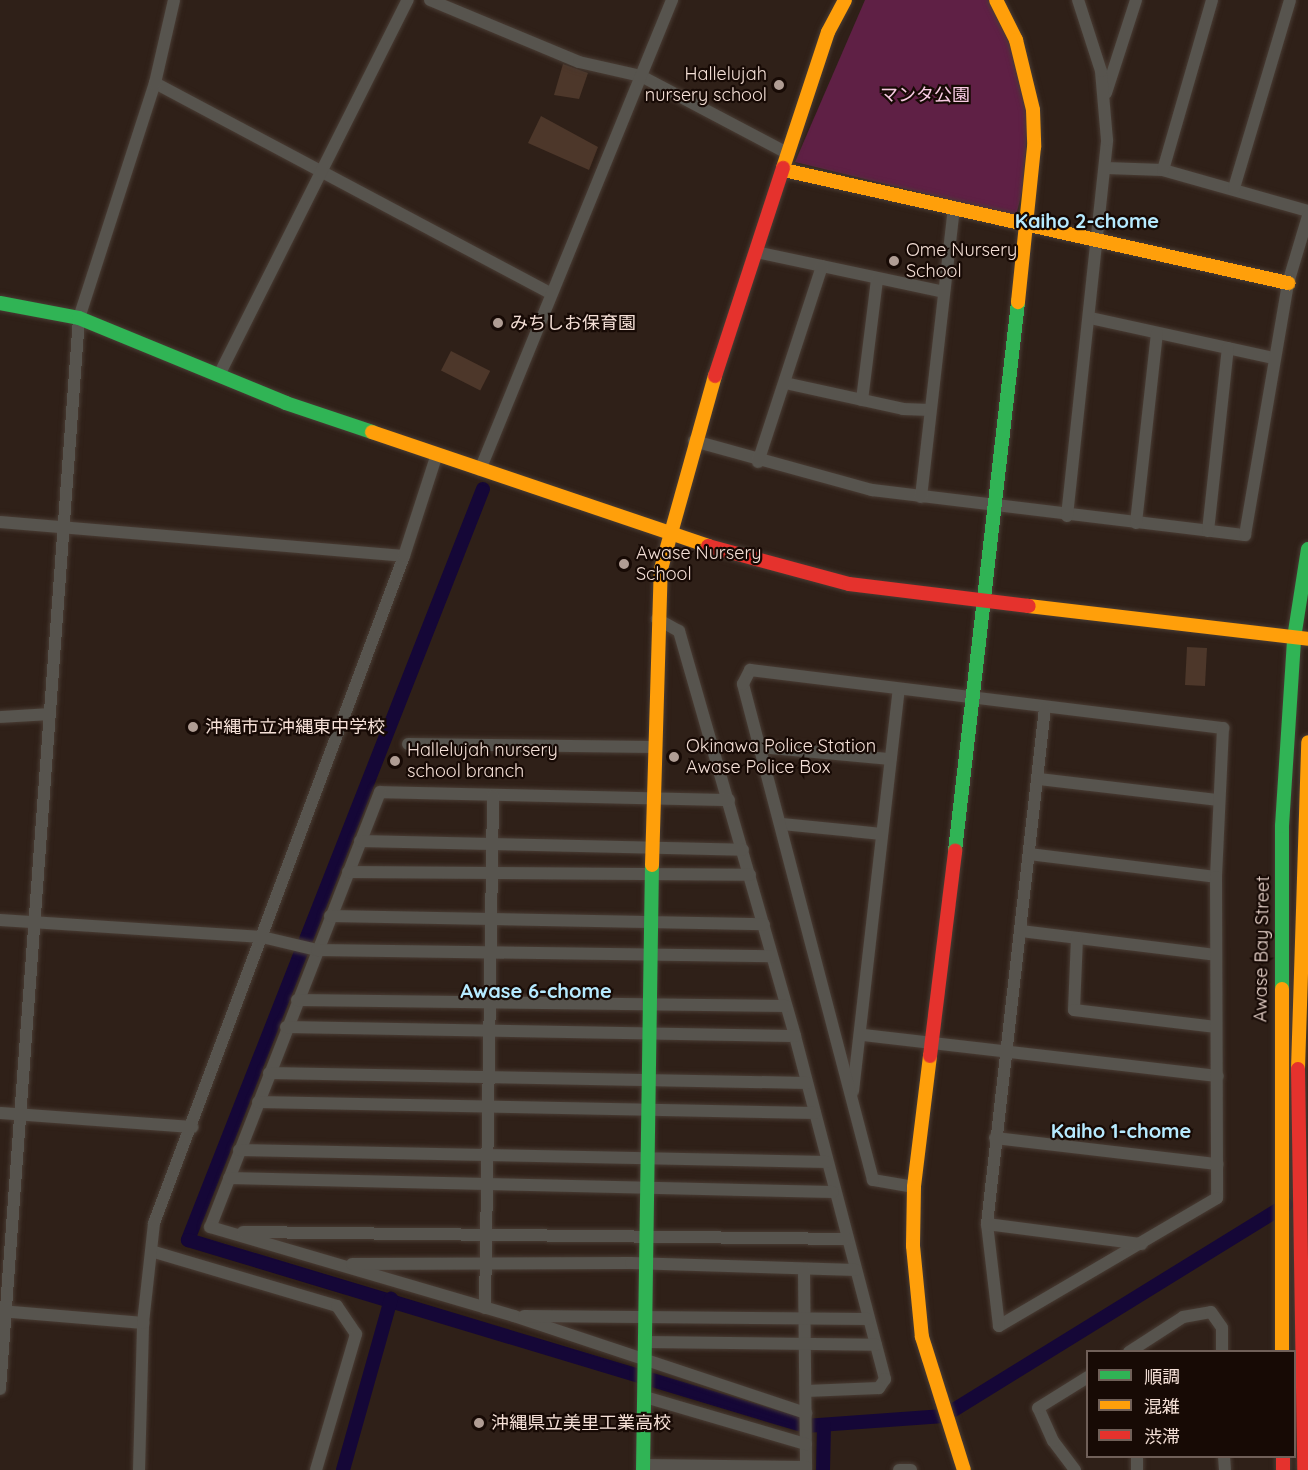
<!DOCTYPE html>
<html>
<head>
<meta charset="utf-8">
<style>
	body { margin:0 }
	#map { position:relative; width:1308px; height:1470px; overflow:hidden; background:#2f2018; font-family:Quicksand,"Noto Sans JP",sans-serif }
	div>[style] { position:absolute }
	.green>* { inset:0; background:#5f2045 }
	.canal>* { height:14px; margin:-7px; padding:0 7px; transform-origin:7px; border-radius:7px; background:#150737 }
	.building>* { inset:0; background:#4d372a; transform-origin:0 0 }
	.roads { filter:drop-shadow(0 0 2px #493c34) drop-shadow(0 0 2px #493c34) }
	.street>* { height:12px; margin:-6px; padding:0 6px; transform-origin:6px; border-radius:6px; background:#57544e }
	.fast>* { height:14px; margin:-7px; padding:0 7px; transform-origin:7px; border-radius:7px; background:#30b455 }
	.slow>* { height:14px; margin:-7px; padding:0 7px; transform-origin:7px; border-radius:7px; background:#ff9f0a }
	.jam>* { height:14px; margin:-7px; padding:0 7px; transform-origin:7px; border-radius:7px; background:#e5322d }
	.dots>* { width:16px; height:16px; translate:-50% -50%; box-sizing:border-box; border:3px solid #170a05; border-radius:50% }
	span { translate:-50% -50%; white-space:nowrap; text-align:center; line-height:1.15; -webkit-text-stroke:4.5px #170a05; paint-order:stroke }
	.poi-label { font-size:18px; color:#f5e0d7 }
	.right { translate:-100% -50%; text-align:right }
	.left { translate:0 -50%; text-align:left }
	.park-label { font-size:18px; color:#f8cbe3 }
	.street-label { font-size:18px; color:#f5e0d7 }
	.neighbourhood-label { font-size:20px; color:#b6eaff; font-weight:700 }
	.legend { position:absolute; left:1086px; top:1350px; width:210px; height:108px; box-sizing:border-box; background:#170a05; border:2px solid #706059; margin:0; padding:8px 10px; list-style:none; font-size:18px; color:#f5e0d7 }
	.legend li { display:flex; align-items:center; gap:12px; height:30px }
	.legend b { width:30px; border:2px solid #706059 }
</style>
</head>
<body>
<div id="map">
	<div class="green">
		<i style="clip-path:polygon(865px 0,990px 0,1011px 41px,1029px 112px,1023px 188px,1016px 216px,795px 162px)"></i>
	</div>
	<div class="canal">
		<i style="left:483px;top:489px;width:807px;rotate:111.45deg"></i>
		<i style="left:188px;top:1240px;width:644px;rotate:16.78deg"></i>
		<i style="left:805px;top:1426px;width:139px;rotate:-4.1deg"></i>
		<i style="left:944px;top:1416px;width:402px;rotate:-31.7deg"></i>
		<i style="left:343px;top:1470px;width:178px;rotate:-74.3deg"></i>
		<i style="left:823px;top:1470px;width:45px;rotate:-88.7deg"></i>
	</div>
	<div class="building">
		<i style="clip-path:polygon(563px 64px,588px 73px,579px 99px,554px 95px)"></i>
		<i style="clip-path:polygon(541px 116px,598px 147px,589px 170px,528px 143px)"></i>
		<i style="left:451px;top:351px;width:44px;height:22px;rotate:27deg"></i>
		<i style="left:1187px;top:647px;width:20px;height:38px;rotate:3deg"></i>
	</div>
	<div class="roads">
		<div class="street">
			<i style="left:430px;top:0;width:161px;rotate:22.6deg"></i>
			<i style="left:579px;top:62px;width:64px;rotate:12.7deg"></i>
			<i style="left:641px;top:76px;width:167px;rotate:27.8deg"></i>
			<i style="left:155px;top:83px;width:449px;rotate:28deg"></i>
			<i style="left:1106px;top:93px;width:98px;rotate:-72.1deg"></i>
			<i style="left:1106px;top:168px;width:57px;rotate:2deg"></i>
			<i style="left:1163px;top:170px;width:151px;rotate:15.8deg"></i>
			<i style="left:1163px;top:170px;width:177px;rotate:-73.9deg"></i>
			<i style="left:1234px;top:188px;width:196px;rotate:-73.4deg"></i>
			<i style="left:756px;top:252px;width:192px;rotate:12deg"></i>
			<i style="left:1090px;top:318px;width:188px;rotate:12.3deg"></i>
			<i style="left:219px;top:375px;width:420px;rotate:-63.3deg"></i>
			<i style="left:785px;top:383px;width:121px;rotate:12.4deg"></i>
			<i style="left:903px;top:409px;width:27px;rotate:2deg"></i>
			<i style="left:862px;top:400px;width:122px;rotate:-82.9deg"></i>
			<i style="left:694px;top:441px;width:185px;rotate:15.4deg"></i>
			<i style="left:872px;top:490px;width:376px;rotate:6.9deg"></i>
			<i style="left:1245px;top:535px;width:256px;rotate:-80.3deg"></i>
			<i style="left:1288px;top:283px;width:70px;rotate:-73.4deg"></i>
			<i style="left:758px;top:462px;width:206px;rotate:-71.9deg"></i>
			<i style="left:480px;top:470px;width:508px;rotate:-67.78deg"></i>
			<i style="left:921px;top:497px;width:292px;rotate:-83.5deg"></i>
			<i style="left:1067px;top:516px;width:378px;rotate:-83.9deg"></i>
			<i style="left:1107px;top:140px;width:69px;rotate:-95deg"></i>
			<i style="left:1101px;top:71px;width:75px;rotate:-107.9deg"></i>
			<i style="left:0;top:522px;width:405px;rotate:4.8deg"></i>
			<i style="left:1136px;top:523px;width:191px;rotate:-83.7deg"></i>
			<i style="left:1208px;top:531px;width:184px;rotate:-83.8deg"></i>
			<i style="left:657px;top:619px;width:25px;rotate:29deg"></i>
			<i style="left:679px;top:631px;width:421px;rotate:74deg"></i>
			<i style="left:795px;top:1036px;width:355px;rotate:75.3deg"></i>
			<i style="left:885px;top:1379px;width:11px;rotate:124deg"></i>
			<i style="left:879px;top:1388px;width:73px;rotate:177.6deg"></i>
			<i style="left:0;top:717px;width:49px;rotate:-3.5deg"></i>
			<i style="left:408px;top:744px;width:246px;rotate:0.7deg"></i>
			<i style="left:760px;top:747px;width:131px;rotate:5.3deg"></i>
			<i style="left:1039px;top:779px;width:181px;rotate:6.7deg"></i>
			<i style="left:729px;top:800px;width:349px;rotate:-178.7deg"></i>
			<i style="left:380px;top:792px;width:467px;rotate:111.3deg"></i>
			<i style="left:210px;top:1227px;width:317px;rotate:16.3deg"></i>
			<i style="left:514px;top:1316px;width:308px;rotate:18.4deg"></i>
			<i style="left:782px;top:824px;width:100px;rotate:5.7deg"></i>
			<i style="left:360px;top:841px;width:383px;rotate:1.3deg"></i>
			<i style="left:1029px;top:854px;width:188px;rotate:7deg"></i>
			<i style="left:348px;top:872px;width:402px;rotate:0.4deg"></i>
			<i style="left:330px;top:916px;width:434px;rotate:1.1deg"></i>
			<i style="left:0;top:920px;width:263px;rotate:3.7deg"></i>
			<i style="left:262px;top:937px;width:57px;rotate:13.3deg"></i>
			<i style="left:317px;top:950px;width:455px;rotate:0.8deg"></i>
			<i style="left:1021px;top:931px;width:196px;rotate:7deg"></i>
			<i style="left:1077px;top:938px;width:72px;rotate:92.4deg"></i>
			<i style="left:1074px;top:1010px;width:143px;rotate:6.8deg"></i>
			<i style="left:297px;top:1000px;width:489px;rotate:0.7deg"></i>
			<i style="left:286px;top:1027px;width:509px;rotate:1.01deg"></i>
			<i style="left:863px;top:1035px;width:357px;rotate:6.6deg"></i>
			<i style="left:269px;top:1073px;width:538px;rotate:1.06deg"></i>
			<i style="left:853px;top:1091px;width:404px;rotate:-83.5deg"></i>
			<i style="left:258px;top:1102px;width:557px;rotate:1.13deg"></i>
			<i style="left:0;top:1113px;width:193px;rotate:4.2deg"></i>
			<i style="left:995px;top:1138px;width:224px;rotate:6.7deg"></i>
			<i style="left:239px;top:1150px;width:588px;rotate:1.17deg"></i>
			<i style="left:229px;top:1178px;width:604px;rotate:1.33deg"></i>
			<i style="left:914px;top:1187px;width:42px;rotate:-170.3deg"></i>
			<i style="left:873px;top:1180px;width:513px;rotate:-104.69deg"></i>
			<i style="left:743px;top:684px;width:16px;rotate:-63deg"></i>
			<i style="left:750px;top:670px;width:477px;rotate:7deg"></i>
			<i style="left:1223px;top:728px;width:149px;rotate:92.7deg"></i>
			<i style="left:1216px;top:877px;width:321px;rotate:89.8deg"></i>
			<i style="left:1217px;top:1198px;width:253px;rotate:149.6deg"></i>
			<i style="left:999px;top:1326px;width:103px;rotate:-96.7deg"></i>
			<i style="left:987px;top:1224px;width:519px;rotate:-83.59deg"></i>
			<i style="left:987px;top:1224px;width:156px;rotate:7.4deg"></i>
			<i style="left:243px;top:1232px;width:604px;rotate:0.66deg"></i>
			<i style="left:151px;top:1251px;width:194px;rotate:16.5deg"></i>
			<i style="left:337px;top:1306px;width:34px;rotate:56deg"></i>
			<i style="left:356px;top:1334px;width:142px;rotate:106.4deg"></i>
			<i style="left:352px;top:1264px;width:279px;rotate:-0.2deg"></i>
			<i style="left:631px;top:1263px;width:225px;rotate:1.8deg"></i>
			<i style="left:804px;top:1269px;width:201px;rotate:89.4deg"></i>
			<i style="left:485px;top:1308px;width:512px;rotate:-89.1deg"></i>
			<i style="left:0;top:1311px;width:144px;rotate:4.8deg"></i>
			<i style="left:524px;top:1316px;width:344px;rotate:0.5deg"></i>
			<i style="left:645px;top:1342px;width:231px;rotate:0.7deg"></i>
			<i style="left:1129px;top:1352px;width:64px;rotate:-32.9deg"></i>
			<i style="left:1183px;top:1317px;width:28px;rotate:-10deg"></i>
			<i style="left:1211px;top:1312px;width:19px;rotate:55deg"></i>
			<i style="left:1222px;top:1328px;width:24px;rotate:90deg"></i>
			<i style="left:0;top:1389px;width:1074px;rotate:-85.78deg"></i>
			<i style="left:79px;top:318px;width:247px;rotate:-72.1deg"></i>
			<i style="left:155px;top:83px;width:85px;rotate:-77.1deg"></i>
			<i style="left:645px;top:1397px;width:168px;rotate:16.3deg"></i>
			<i style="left:1224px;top:1456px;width:14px;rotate:86deg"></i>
			<i style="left:643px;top:1465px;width:163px;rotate:0.7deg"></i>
			<i style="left:139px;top:1470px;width:147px;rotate:-88.4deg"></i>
			<i style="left:143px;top:1323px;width:101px;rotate:-83.7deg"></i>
			<i style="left:154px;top:1223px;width:712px;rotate:-69.45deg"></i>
			<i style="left:404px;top:556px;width:107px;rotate:-72.1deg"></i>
			<i style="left:899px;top:1470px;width:12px"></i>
			<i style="left:1075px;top:1470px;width:36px;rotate:-127deg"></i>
			<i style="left:1053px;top:1441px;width:36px;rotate:-114deg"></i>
			<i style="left:1038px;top:1408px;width:59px;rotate:-31.8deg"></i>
			<i style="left:1137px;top:1470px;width:14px;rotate:-90deg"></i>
		</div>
		<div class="fast">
			<i style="left:0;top:303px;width:80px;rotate:10.8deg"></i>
			<i style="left:79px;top:318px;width:224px;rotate:22.3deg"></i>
			<i style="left:286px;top:403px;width:91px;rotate:18.6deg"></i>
			<i style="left:955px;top:851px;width:553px;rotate:-83.45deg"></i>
			<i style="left:1282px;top:989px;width:163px;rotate:-90deg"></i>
			<i style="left:1282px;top:826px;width:188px;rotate:-86.3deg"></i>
			<i style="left:1294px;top:638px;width:90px;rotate:-81.1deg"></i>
			<i style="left:643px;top:1470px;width:605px;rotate:-89.15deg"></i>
		</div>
		<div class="slow">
			<i style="left:996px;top:0;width:45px;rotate:63.4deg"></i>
			<i style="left:1016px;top:40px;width:72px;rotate:76.3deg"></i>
			<i style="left:1033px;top:110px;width:37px;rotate:88deg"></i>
			<i style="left:1034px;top:147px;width:156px;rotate:95.9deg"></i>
			<i style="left:783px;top:168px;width:143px;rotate:-71.7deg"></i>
			<i style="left:828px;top:32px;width:36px;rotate:-62deg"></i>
			<i style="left:784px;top:170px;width:517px;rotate:12.64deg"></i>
			<i style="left:372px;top:432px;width:355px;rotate:18.7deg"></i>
			<i style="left:1029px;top:606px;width:281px;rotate:6.7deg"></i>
			<i style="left:652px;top:865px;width:296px;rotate:-88.3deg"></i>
			<i style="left:661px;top:569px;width:200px;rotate:-74.4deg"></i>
			<i style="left:1282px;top:989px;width:363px;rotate:90deg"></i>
			<i style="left:930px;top:1056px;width:132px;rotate:97deg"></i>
			<i style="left:914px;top:1187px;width:59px;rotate:91deg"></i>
			<i style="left:913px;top:1246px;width:91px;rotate:84.4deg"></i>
			<i style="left:922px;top:1337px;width:139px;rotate:72.5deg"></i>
			<i style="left:1298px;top:1069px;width:327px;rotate:-88.2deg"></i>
		</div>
		<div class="jam">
			<i style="left:715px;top:376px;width:219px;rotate:-71.9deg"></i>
			<i style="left:708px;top:546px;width:146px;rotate:15.1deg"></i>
			<i style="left:849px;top:584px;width:181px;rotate:7deg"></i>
			<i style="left:930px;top:1056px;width:207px;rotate:-83deg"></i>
			<i style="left:1298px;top:1069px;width:401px;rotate:89.1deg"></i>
			<i style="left:1283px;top:1456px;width:14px;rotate:90deg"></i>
		</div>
	</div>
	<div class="dots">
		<i style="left:779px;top:85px;background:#b09d94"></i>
		<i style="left:894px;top:261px;background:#b09d94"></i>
		<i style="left:498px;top:323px;background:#b09d94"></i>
		<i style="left:624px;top:564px;background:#b09d94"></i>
		<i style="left:193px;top:727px;background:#b09d94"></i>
		<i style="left:674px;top:757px;background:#b09d94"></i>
		<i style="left:395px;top:761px;background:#b09d94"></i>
		<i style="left:479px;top:1423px;background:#b09d94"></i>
	</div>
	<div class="poi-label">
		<span class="right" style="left:767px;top:85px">Hallelujah<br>nursery school</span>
		<span class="left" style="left:906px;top:261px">Ome Nursery<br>School</span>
		<span class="left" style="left:510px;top:323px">みちしお保育園</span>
		<span class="left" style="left:636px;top:564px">Awase Nursery<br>School</span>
		<span class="left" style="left:205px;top:727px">沖縄市立沖縄東中学校</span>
		<span class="left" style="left:686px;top:757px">Okinawa Police Station<br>Awase Police Box</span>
		<span class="left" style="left:407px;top:761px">Hallelujah nursery<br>school branch</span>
		<span class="left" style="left:491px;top:1423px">沖縄県立美里工業高校</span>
	</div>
	<div class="park-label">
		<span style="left:925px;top:95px">マンタ公園</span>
	</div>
	<div class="street-label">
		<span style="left:1262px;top:949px;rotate:-89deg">Awase Bay Street</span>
	</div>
	<div class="neighbourhood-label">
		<span style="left:1087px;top:220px">Kaiho 2-chome</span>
		<span style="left:536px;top:990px">Awase 6-chome</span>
		<span style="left:1121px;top:1130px">Kaiho 1-chome</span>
	</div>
	<ul class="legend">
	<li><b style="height:8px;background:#30b455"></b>順調</li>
	<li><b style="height:8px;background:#ff9f0a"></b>混雑</li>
	<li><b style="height:8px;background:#e5322d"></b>渋滞</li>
	</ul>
</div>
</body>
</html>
